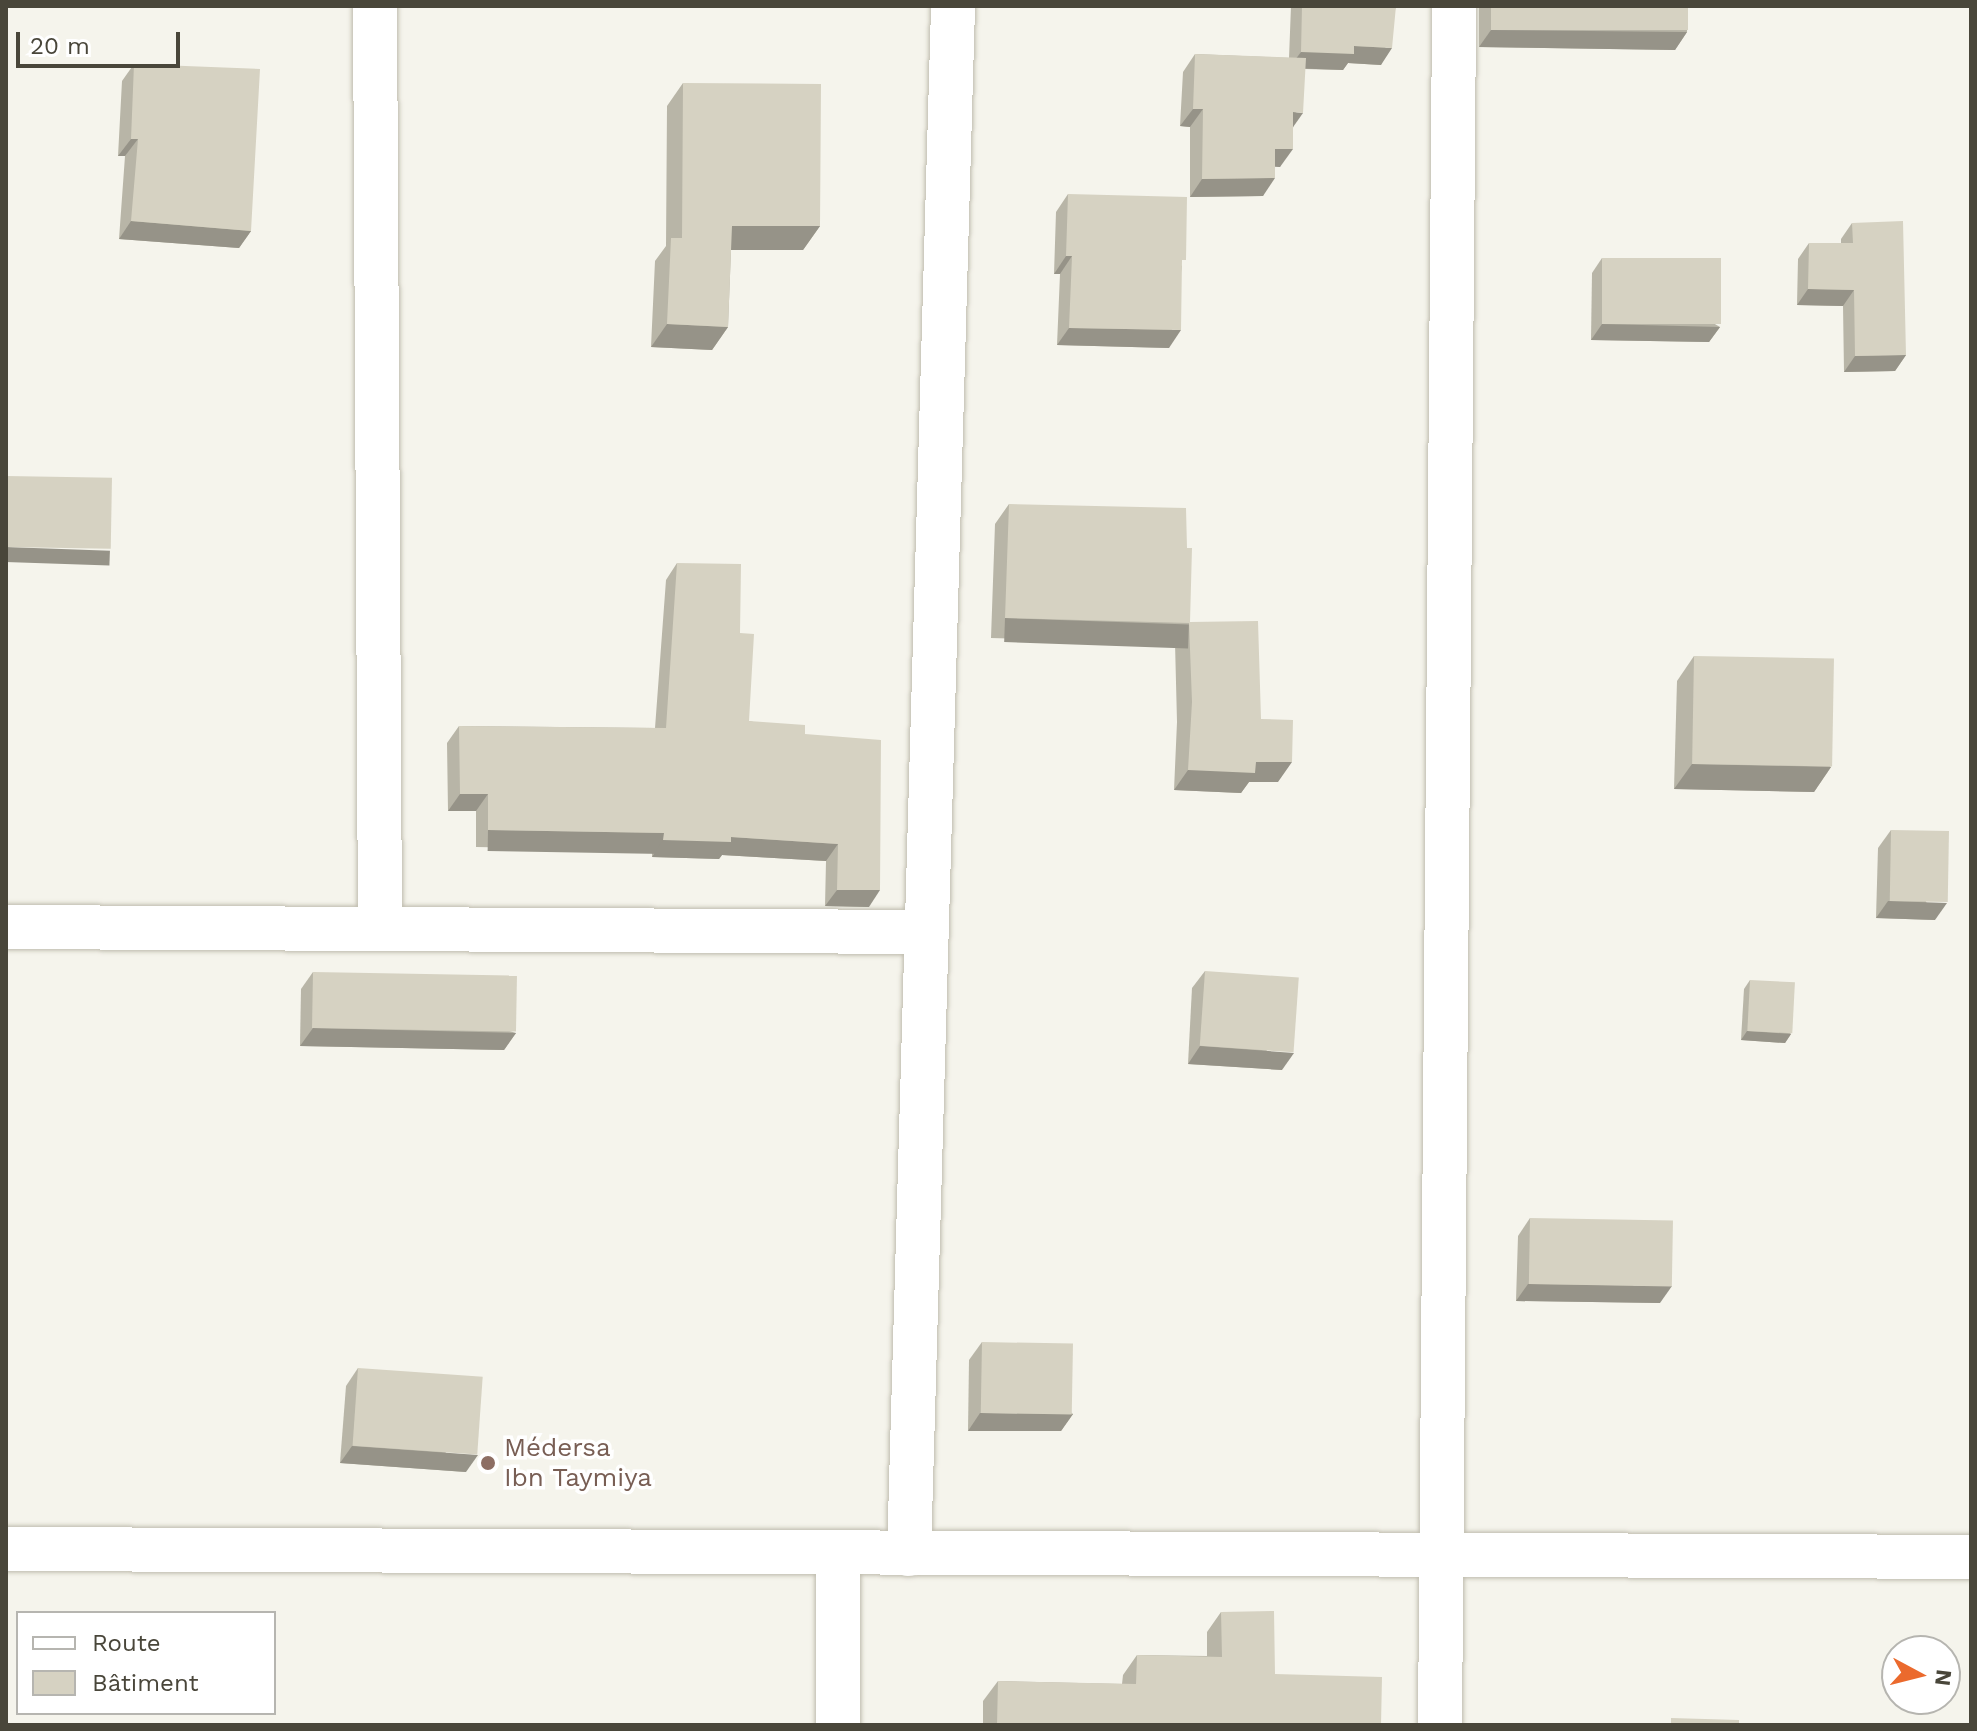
<!DOCTYPE html>
<html>
<head>
<meta charset="utf-8">
<style>
	body { margin:0 }
	#map { position:relative; width:1977px; height:1731px; overflow:hidden; background:#f5f4ec; font-family:"Work Sans",sans-serif }
	div>[style] { position:absolute }
	.roads { filter:drop-shadow(0 0 2px #c0bdaf) drop-shadow(0 0 2px #c0bdaf) }
	.minor>* { height:44px; margin:-22px; padding:0 22px; transform-origin:22px; border-radius:22px; background:#fff }
	.wall>* { inset:0; background:#b8b5a7 }
	.shaded-wall>* { inset:0; background:#969388; transform-origin:0 0 }
	.building>* { inset:0; background:#d6d2c2; transform-origin:0 0 }
	.dots>* { width:22px; height:22px; translate:-50% -50%; box-sizing:border-box; border:4px solid #fff; border-radius:50% }
	span { translate:-50% -50%; white-space:nowrap; text-align:center; line-height:1.15; -webkit-text-stroke:7px #fff; paint-order:stroke }
	.education-label { font-size:26px; color:#785e54 }
	.left { translate:0 -50%; text-align:left }
	.frame { position:absolute; inset:0; border:8px solid #49463a; pointer-events:none }
	.legend { position:absolute; left:16px; top:1611px; width:260px; height:104px; box-sizing:border-box; background:#fff; border:2px solid #b6b5b0; margin:0; padding:10px 14px; list-style:none; font-size:24px; color:#49463a }
	.legend li { display:flex; align-items:center; gap:16px; height:40px }
	.legend b { width:40px; border:2px solid #b6b5b0 }
	.north { position:absolute; left:1881px; top:1635px; width:80px; height:80px; box-sizing:border-box; background:#fff; border:2px solid #b6b5b0; border-radius:50%; rotate:97deg; font-size:22px; font-weight:700; line-height:32px; text-align:center; color:#49463a }
	.north::after { content:''; display:block; margin:auto; width:28px; height:36px; background:#eb6a2d; clip-path:polygon(50% 0,100% 100%,50% 72%,0 100%) }
	.scale { position:absolute; left:16px; top:32px; width:164px; height:36px; box-sizing:border-box; border:4px solid #49463a; border-top:0; padding-left:10px; font-size:24px; line-height:28px; white-space:nowrap; color:#49463a; -webkit-text-stroke:6px #fff; paint-order:stroke }
</style>
</head>
<body>
<div id="map">
	<div class="roads">
		<div class="minor">
			<i style="left:375px;top:6px;width:923px;rotate:89.69deg"></i>
			<i style="left:6px;top:927px;width:920px;rotate:0.31deg"></i>
			<i style="left:6px;top:1549px;width:1965px;rotate:0.23deg"></i>
			<i style="left:909px;top:1554px;width:1549px;rotate:-88.37deg"></i>
			<i style="left:838px;top:1725px;width:172px;rotate:-90deg"></i>
			<i style="left:1440px;top:1725px;width:1719px;rotate:-89.53deg"></i>
		</div>
	</div>
	<div class="wall">
		<i style="clip-path:polygon(1291px 6px,1396px 6px,1381px 65px,1348px 63px,1343px 70px,1305px 69px,1293px 128px,1280px 167px,1275px 166px,1263px 196px,1190px 197px,1190px 127px,1180px 126px,1183px 72px,1195px 54px,1289px 58px)"></i>
		<i style="clip-path:polygon(1479px 6px,1688px 6px,1687px 32px,1675px 50px,1479px 47px)"></i>
		<i style="clip-path:polygon(134px 64px,251px 231px,239px 248px,119px 239px,125px 156px,118px 156px,122px 81px)"></i>
		<i style="clip-path:polygon(683px 83px,820px 226px,803px 250px,731px 250px,728px 327px,712px 350px,651px 347px,655px 261px,666px 246px,667px 106px)"></i>
		<i style="clip-path:polygon(1068px 194px,1182px 266px,1169px 348px,1057px 345px,1060px 274px,1054px 274px,1056px 212px)"></i>
		<i style="clip-path:polygon(1852px 223px,1906px 355px,1895px 371px,1844px 372px,1843px 306px,1797px 305px,1798px 259px,1809px 243px,1841px 243px,1841px 239px)"></i>
		<i style="clip-path:polygon(1602px 258px,1720px 327px,1709px 342px,1591px 340px,1592px 273px)"></i>
		<i style="clip-path:polygon(1009px 504px,1190px 622px,1261px 719px,1278px 782px,1249px 782px,1241px 793px,1174px 790px,1177px 722px,1175px 643px,991px 638px,995px 524px)"></i>
		<i style="clip-path:polygon(677px 563px,740px 633px,749px 721px,805px 734px,869px 907px,825px 906px,826px 861px,722px 855px,719px 859px,652px 857px,652px 850px,476px 847px,476px 811px,448px 811px,447px 743px,459px 726px,655px 728px,666px 580px)"></i>
		<i style="clip-path:polygon(1694px 656px,1831px 767px,1814px 792px,1674px 789px,1677px 681px)"></i>
		<i style="clip-path:polygon(1891px 830px,1935px 920px,1876px 918px,1878px 848px)"></i>
		<i style="clip-path:polygon(1205px 971px,1282px 1070px,1188px 1064px,1192px 988px)"></i>
		<i style="clip-path:polygon(313px 972px,516px 1033px,504px 1050px,300px 1046px,301px 989px)"></i>
		<i style="clip-path:polygon(1750px 980px,1791px 1034px,1785px 1043px,1741px 1040px,1744px 989px)"></i>
		<i style="clip-path:polygon(1530px 1218px,1660px 1303px,1516px 1301px,1518px 1236px)"></i>
		<i style="clip-path:polygon(982px 1342px,1073px 1414px,1061px 1431px,968px 1431px,969px 1360px)"></i>
		<i style="clip-path:polygon(358px 1368px,466px 1472px,340px 1463px,346px 1386px)"></i>
		<i style="clip-path:polygon(1221px 1612px,1275px 1674px,1381px 1725px,983px 1725px,983px 1701px,998px 1681px,1122px 1684px,1123px 1675px,1137px 1655px,1207px 1656px,1207px 1632px)"></i>
	</div>
	<div class="shaded-wall">
		<i style="clip-path:polygon(1491px 30px,1687px 32px,1675px 50px,1479px 47px)"></i>
		<i style="clip-path:polygon(1354px 46px,1392px 48px,1381px 65px,1348px 63px,1343px 70px,1289px 68px,1301px 52px)"></i>
		<i style="clip-path:polygon(1193px 109px,1203px 109px,1190px 127px,1180px 126px)"></i>
		<i style="clip-path:polygon(1293px 112px,1303px 113px,1291px 130px)"></i>
		<i style="clip-path:polygon(131px 139px,138px 139px,125px 156px,118px 156px)"></i>
		<i style="clip-path:polygon(1275px 149px,1293px 149px,1280px 167px,1263px 166px)"></i>
		<i style="clip-path:polygon(1275px 178px,1263px 196px,1190px 197px,1202px 179px)"></i>
		<i style="clip-path:polygon(131px 221px,251px 231px,239px 248px,119px 239px)"></i>
		<i style="clip-path:polygon(732px 226px,820px 226px,803px 250px,716px 250px)"></i>
		<i style="clip-path:polygon(1066px 256px,1072px 256px,1060px 274px,1054px 274px)"></i>
		<i style="clip-path:polygon(1808px 289px,1854px 290px,1843px 306px,1797px 305px)"></i>
		<i style="clip-path:polygon(667px 324px,728px 327px,712px 350px,651px 347px)"></i>
		<i style="clip-path:polygon(1602px 324px,1720px 327px,1709px 342px,1591px 340px)"></i>
		<i style="clip-path:polygon(1069px 328px,1181px 330px,1169px 348px,1057px 345px)"></i>
		<i style="clip-path:polygon(1906px 355px,1895px 371px,1844px 372px,1855px 356px)"></i>
		<i style="left:6px;top:547px;width:104px;height:15px;rotate:2deg"></i>
		<i style="left:1005px;top:618px;width:184px;height:24px;rotate:2deg"></i>
		<i style="clip-path:polygon(1256px 762px,1292px 762px,1278px 782px,1249px 782px,1241px 793px,1174px 790px,1188px 770px)"></i>
		<i style="clip-path:polygon(1692px 764px,1831px 767px,1814px 792px,1674px 789px)"></i>
		<i style="clip-path:polygon(460px 794px,488px 794px,476px 811px,448px 811px)"></i>
		<i style="left:488px;top:830px;width:176px;height:21px;rotate:1deg"></i>
		<i style="clip-path:polygon(731px 837px,838px 844px,826px 861px,722px 855px,719px 859px,652px 857px,663px 840px)"></i>
		<i style="clip-path:polygon(837px 890px,880px 890px,869px 907px,825px 906px)"></i>
		<i style="clip-path:polygon(1888px 901px,1947px 903px,1935px 920px,1876px 918px)"></i>
		<i style="clip-path:polygon(313px 1028px,516px 1033px,504px 1050px,300px 1046px)"></i>
		<i style="clip-path:polygon(1747px 1031px,1791px 1034px,1785px 1043px,1741px 1040px)"></i>
		<i style="clip-path:polygon(1200px 1046px,1294px 1053px,1282px 1070px,1188px 1064px)"></i>
		<i style="clip-path:polygon(1528px 1284px,1672px 1286px,1660px 1303px,1516px 1301px)"></i>
		<i style="clip-path:polygon(980px 1413px,1073px 1414px,1061px 1431px,968px 1431px)"></i>
		<i style="clip-path:polygon(352px 1446px,478px 1455px,466px 1472px,340px 1463px)"></i>
	</div>
	<div class="building">
		<i style="clip-path:polygon(1302px 6px,1396px 6px,1392px 48px,1354px 46px,1354px 54px,1301px 52px)"></i>
		<i style="left:1491px;top:6px;width:197px;height:24px"></i>
		<i style="clip-path:polygon(1195px 54px,1306px 58px,1303px 113px,1293px 112px,1293px 149px,1275px 149px,1275px 178px,1202px 179px,1203px 109px,1193px 109px)"></i>
		<i style="clip-path:polygon(134px 64px,260px 69px,251px 231px,131px 221px,138px 139px,131px 139px)"></i>
		<i style="clip-path:polygon(683px 83px,821px 84px,820px 226px,732px 226px,728px 327px,667px 324px,671px 238px,682px 238px)"></i>
		<i style="clip-path:polygon(1068px 194px,1187px 197px,1186px 260px,1182px 260px,1181px 330px,1069px 328px,1072px 256px,1066px 256px)"></i>
		<i style="clip-path:polygon(1903px 221px,1906px 355px,1855px 356px,1854px 290px,1808px 289px,1809px 243px,1853px 243px,1852px 223px)"></i>
		<i style="left:1602px;top:258px;width:119px;height:66px"></i>
		<i style="left:6px;top:476px;width:106px;height:71px;rotate:1deg"></i>
		<i style="clip-path:polygon(1009px 504px,1186px 508px,1187px 548px,1192px 548px,1190px 622px,1258px 621px,1261px 719px,1293px 720px,1292px 762px,1256px 762px,1255px 773px,1188px 770px,1192px 702px,1189px 623px,1005px 618px)"></i>
		<i style="clip-path:polygon(677px 563px,741px 564px,740px 633px,754px 634px,749px 721px,805px 725px,805px 734px,881px 740px,880px 890px,837px 890px,838px 844px,731px 837px,731px 842px,663px 840px,664px 833px,488px 830px,488px 794px,460px 794px,459px 726px,666px 728px)"></i>
		<i style="left:1694px;top:656px;width:140px;height:108px;rotate:1deg"></i>
		<i style="left:1891px;top:830px;width:58px;height:71px;rotate:1deg"></i>
		<i style="left:1205px;top:971px;width:94px;height:75px;rotate:4deg"></i>
		<i style="left:313px;top:972px;width:204px;height:56px;rotate:1deg"></i>
		<i style="left:1750px;top:980px;width:45px;height:51px;rotate:3deg"></i>
		<i style="left:1530px;top:1218px;width:143px;height:66px;rotate:1deg"></i>
		<i style="left:982px;top:1342px;width:91px;height:71px;rotate:1deg"></i>
		<i style="left:358px;top:1368px;width:125px;height:78px;rotate:4deg"></i>
		<i style="clip-path:polygon(1274px 1611px,1275px 1674px,1382px 1677px,1381px 1725px,997px 1725px,998px 1681px,1136px 1684px,1137px 1655px,1222px 1657px,1221px 1612px)"></i>
		<i style="clip-path:polygon(1671px 1718px,1739px 1720px,1739px 1725px,1671px 1725px)"></i>
	</div>
	<div class="dots">
		<i style="left:488px;top:1463px;background:#8d6e63"></i>
	</div>
	<div class="education-label">
		<span class="left" style="left:504px;top:1463px">Médersa<br>Ibn Taymiya</span>
	</div>
	<div class="frame"></div>
	<ul class="legend">
	<li><b style="height:10px;background:#fff"></b>Route</li>
	<li><b style="height:22px;background:#d6d2c2"></b>Bâtiment</li>
	</ul>
	<div class="north">N</div>
	<div class="scale">20 m</div>
</div>
</body>
</html>
